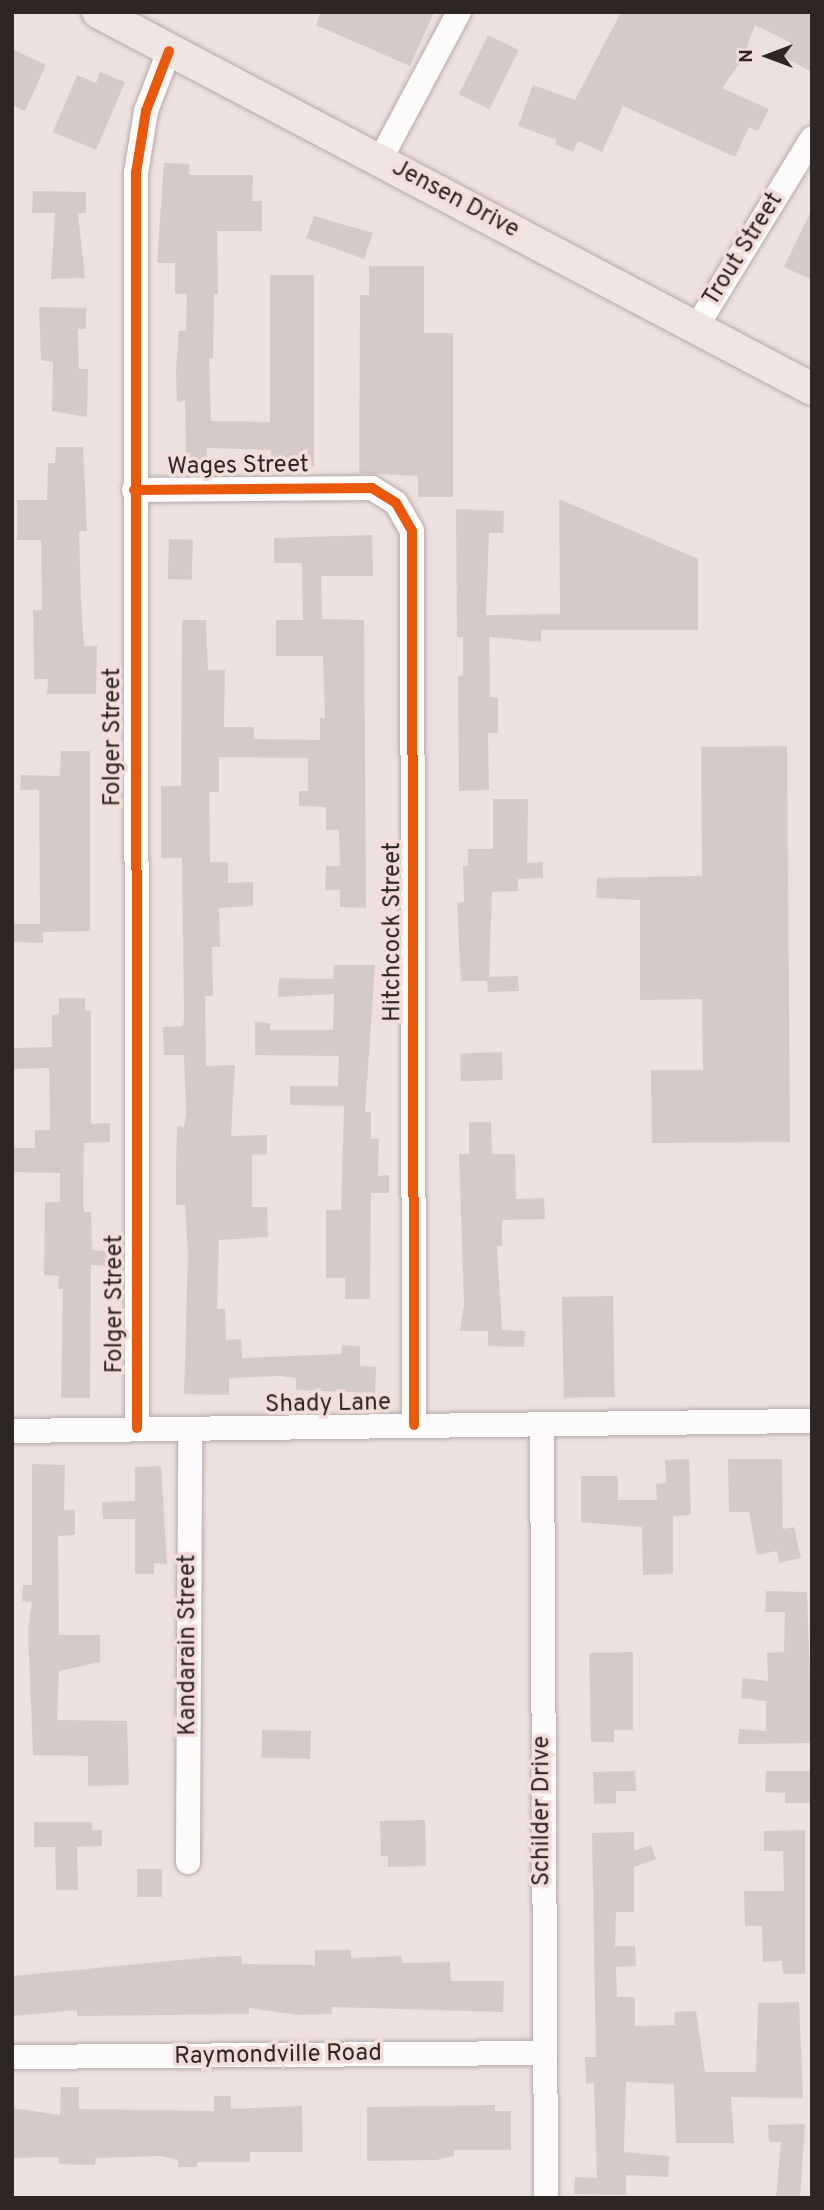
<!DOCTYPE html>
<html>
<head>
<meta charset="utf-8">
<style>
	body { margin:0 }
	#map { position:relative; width:824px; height:2210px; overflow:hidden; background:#ede1df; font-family:Overpass,sans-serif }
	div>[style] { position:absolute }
	.building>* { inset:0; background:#d4cac8; transform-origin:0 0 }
	.roads { filter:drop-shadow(0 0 2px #b3aaa8) drop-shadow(0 0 2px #b3aaa8) }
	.minor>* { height:24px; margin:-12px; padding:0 12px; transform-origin:12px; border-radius:12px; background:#fcfafa }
	.major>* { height:32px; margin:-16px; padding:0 16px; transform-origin:16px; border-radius:16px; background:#f0e5e3 }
	.cycleway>* { height:10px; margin:-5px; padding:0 5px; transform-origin:5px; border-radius:5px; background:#e8590c }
	span { translate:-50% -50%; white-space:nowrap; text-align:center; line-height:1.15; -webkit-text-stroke:7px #f3ddd9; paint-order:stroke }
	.street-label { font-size:24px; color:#2e2624 }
	.frame { position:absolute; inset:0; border:14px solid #2e2624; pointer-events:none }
	.north { position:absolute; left:733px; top:21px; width:70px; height:70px; -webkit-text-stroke:5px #f3ddd9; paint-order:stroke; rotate:270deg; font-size:19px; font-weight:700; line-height:28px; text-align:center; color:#2e2624 }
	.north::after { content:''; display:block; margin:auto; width:24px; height:32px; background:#2e2624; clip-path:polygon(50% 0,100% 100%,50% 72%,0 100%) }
</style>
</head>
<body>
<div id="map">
	<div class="building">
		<i style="clip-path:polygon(321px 12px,434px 12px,410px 66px,316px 25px)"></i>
		<i style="clip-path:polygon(621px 12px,806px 12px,812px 15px,812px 72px,784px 57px,791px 43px,755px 25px,742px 60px,722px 88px,769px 109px,758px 131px,749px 127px,735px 157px,623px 106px,602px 152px,578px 141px,573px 152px,555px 144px,557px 140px,518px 126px,533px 85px,575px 100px)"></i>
		<i style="left:488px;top:35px;width:34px;height:66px;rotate:26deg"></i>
		<i style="clip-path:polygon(12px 49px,46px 65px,25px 111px,12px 105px)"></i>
		<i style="clip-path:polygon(100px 72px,125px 82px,96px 150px,53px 132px,77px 75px,96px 83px)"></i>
		<i style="clip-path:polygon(164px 163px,190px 164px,189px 175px,253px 175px,252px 201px,262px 201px,262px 231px,217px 231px,218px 294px,214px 294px,213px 358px,209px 358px,211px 421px,270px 422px,270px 275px,314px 275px,314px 467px,271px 468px,271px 450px,207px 448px,207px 466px,186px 466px,185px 401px,177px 402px,176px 369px,179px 331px,186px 331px,187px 294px,175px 294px,175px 263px,157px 263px)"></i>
		<i style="clip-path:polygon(33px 191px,86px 192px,86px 213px,78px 213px,85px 278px,51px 279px,55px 213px,32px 213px)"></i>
		<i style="clip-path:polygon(812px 209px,812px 280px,784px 267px)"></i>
		<i style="clip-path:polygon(314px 216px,373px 233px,364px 259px,306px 238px)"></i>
		<i style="clip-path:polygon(369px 266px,424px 266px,424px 333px,453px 333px,453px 497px,418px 497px,418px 476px,359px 473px,360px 295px,369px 295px)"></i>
		<i style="clip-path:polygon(39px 307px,86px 308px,86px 329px,78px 329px,79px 369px,88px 369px,87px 417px,52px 411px,53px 362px,41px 360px)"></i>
		<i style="clip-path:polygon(56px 447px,83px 447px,87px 531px,79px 531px,81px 599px,84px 646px,97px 646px,96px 694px,47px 694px,48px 679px,34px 679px,33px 610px,42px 610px,41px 540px,17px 540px,17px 500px,47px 500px,48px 463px,55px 463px)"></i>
		<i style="clip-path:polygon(559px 499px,698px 559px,698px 630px,541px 630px,541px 642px,489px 637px,490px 697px,498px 698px,498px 733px,488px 733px,489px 790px,459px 791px,458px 676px,463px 676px,463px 637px,457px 637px,456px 509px,504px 511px,503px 533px,489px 533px,486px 615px,560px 614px)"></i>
		<i style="clip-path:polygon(372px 535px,373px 576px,321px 576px,322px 619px,364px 620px,366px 908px,340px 907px,340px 890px,325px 890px,326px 866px,340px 866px,339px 830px,326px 830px,326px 807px,299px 806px,299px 791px,308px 791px,308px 758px,219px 757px,219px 792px,209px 792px,210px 862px,228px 862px,228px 883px,253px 882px,253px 906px,219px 908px,220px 947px,212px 947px,213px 996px,205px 996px,206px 1066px,235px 1065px,231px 1136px,267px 1135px,267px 1154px,252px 1155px,252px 1207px,267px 1207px,268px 1237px,219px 1240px,217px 1309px,225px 1309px,226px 1340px,241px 1339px,242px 1358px,341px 1354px,342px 1345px,360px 1346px,360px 1366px,376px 1367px,375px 1393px,296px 1390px,296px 1378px,280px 1376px,229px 1378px,229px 1395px,184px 1394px,188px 1254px,185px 1205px,176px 1205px,176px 1168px,177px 1126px,184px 1127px,186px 1114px,184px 1055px,164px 1055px,163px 1027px,183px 1026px,184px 1017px,182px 858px,161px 858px,161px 786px,181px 786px,182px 620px,206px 620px,208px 670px,225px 670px,224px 727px,254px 727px,254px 739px,320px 740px,320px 718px,325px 718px,323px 656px,276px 656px,276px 620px,303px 620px,302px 563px,274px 563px,274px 538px)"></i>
		<i style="left:169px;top:539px;width:24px;height:40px;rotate:2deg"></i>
		<i style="clip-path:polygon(787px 746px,790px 1142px,652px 1143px,651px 1070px,703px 1070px,702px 999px,640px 1000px,640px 900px,596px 898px,597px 878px,702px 876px,701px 747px)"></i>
		<i style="clip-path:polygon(61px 751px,90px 751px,90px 931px,43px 932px,43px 943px,12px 942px,12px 924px,40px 924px,39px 790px,20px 790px,21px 775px,60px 776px)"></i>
		<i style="clip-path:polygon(493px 799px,528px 799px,527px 863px,543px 862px,543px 878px,518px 879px,518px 891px,492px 892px,489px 977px,518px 976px,519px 991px,488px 992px,487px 981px,461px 981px,457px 903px,464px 902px,463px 866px,468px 866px,468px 849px,493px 849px)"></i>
		<i style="clip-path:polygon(334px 965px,375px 965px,365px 1112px,371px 1112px,371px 1139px,379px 1139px,378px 1176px,389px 1175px,389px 1193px,371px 1193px,370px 1299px,345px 1299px,345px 1278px,326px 1278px,326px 1210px,341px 1210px,344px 1106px,290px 1105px,290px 1086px,338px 1086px,339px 1056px,255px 1055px,255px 1022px,270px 1023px,270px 1030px,333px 1030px,334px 994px,278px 997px,279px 978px,333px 979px)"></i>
		<i style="clip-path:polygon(59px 998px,85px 998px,85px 1011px,91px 1011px,91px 1124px,110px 1123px,110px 1142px,84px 1143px,83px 1201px,84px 1212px,91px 1212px,92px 1250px,109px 1251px,108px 1266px,91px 1265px,90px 1398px,61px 1398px,63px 1289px,58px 1289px,59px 1276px,44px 1275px,45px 1202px,60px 1202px,60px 1173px,13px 1172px,13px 1148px,35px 1148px,35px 1130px,50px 1130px,49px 1068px,12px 1069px,12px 1048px,52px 1047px,52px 1015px,59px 1014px)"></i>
		<i style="left:502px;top:1052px;width:28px;height:42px;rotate:88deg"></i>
		<i style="clip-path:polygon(469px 1122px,491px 1122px,492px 1154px,515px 1154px,516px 1199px,544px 1198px,545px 1219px,502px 1220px,502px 1246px,497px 1246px,502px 1330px,525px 1331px,524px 1347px,488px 1346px,488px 1331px,460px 1331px,464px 1304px,459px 1154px,469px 1154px)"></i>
		<i style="left:613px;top:1296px;width:101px;height:51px;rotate:89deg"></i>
		<i style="clip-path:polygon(689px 1459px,691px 1515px,673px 1516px,673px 1574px,643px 1575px,642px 1527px,581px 1522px,581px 1476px,618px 1476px,618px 1500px,657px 1500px,656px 1484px,666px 1483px,665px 1460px)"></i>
		<i style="clip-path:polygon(728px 1459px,782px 1459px,783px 1529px,794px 1527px,801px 1558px,779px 1563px,777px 1551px,757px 1555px,749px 1512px,729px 1512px)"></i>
		<i style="clip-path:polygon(32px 1464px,65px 1465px,64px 1510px,75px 1510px,75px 1535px,58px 1536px,59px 1635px,100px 1635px,100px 1662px,59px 1671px,57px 1720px,127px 1721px,129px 1785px,88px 1786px,88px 1756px,33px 1755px,28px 1630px,32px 1602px,22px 1601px,23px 1585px,32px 1585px)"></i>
		<i style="clip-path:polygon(161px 1466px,167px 1564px,154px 1563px,154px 1574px,135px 1574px,135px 1519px,103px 1519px,102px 1502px,135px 1501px,135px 1467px)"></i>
		<i style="clip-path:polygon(766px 1591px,807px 1592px,812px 1743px,738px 1744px,739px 1729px,766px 1731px,766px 1701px,741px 1698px,743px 1678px,768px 1681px,767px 1653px,784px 1652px,785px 1612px,765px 1612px)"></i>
		<i style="clip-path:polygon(633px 1652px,633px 1730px,614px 1730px,614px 1742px,591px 1742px,589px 1653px)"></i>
		<i style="left:262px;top:1730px;width:49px;height:28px;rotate:1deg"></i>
		<i style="clip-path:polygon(635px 1771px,636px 1791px,616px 1791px,616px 1803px,594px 1804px,593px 1772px)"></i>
		<i style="clip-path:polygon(766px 1771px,810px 1771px,810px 1803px,785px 1803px,785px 1793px,765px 1792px)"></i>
		<i style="clip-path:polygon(425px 1820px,426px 1866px,388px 1867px,388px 1856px,381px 1856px,380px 1821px)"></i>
		<i style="clip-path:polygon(34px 1822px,92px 1822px,92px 1830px,102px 1830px,102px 1846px,77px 1847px,78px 1890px,56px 1890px,55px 1847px,34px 1847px)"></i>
		<i style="clip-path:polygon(805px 1830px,805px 1974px,783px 1974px,782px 1961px,763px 1962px,762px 1926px,745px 1926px,744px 1891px,784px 1891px,783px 1851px,764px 1851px,764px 1831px)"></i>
		<i style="clip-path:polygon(634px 1832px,634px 1851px,651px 1845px,656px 1859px,634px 1867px,634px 1912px,616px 1912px,615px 1946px,635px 1946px,636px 1966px,616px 1967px,617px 1997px,635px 1997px,635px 2026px,675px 2025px,674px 2012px,696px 2011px,705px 2072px,756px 2072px,758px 2003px,799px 2002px,803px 2098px,731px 2097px,734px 2143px,676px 2143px,674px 2084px,626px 2082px,624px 2152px,669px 2156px,668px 2177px,626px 2175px,626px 2195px,574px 2194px,575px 2177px,597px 2178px,594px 2083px,586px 2084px,585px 2057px,596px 2057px,592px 1833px)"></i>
		<i style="left:137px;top:1869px;width:25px;height:28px"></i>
		<i style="clip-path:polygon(315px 1950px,351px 1950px,351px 1958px,402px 1956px,402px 1963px,450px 1962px,451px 1981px,504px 1981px,503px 2012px,332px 2007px,332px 2014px,299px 2015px,249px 2008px,249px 2014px,77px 2016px,77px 2010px,12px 2016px,12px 1976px,211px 1957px,242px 1956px,242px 1964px,315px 1965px)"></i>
		<i style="clip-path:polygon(61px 2087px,79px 2087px,79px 2109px,214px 2111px,214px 2096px,231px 2096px,231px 2109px,302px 2106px,303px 2152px,250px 2152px,250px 2162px,197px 2162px,197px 2167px,178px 2167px,178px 2160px,161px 2156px,96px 2158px,95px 2165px,59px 2164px,59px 2157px,12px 2158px,12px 2108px,60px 2115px)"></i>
		<i style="clip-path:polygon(495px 2105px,495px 2111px,511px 2111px,511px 2150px,454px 2150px,454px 2156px,436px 2160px,367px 2161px,367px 2107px)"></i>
		<i style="clip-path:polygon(805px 2124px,800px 2198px,776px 2198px,781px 2142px,769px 2142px,768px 2125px)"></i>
	</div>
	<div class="roads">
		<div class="minor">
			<i style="left:380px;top:160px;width:168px;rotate:-61.9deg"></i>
			<i style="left:697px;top:326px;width:220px;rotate:-58.5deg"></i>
			<i style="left:134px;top:490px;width:238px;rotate:-0.5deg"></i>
			<i style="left:372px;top:488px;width:28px;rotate:32deg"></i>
			<i style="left:396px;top:503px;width:32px;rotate:60deg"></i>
			<i style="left:412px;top:531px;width:894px;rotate:89.87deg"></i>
			<i style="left:542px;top:1424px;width:774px;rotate:89.7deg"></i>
			<i style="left:137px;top:1428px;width:1255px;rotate:-90.05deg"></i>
			<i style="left:136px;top:173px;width:63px;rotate:-80.8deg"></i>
			<i style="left:146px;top:111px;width:64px;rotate:-69deg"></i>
			<i style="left:12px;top:1431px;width:800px;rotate:-0.72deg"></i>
			<i style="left:188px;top:1862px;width:433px;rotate:-89.7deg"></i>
			<i style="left:12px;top:2057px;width:532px;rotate:-0.43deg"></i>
		</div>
		<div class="major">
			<i style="left:98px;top:12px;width:807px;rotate:27.83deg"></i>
		</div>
	</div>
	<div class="cycleway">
		<i style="left:134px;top:490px;width:238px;rotate:-0.5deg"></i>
		<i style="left:372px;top:488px;width:28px;rotate:32deg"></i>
		<i style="left:396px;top:503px;width:32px;rotate:60deg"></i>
		<i style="left:412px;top:531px;width:894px;rotate:89.87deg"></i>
		<i style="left:137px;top:1428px;width:1255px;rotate:-90.05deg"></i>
		<i style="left:136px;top:173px;width:63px;rotate:-80.8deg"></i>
		<i style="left:146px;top:111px;width:64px;rotate:-69deg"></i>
	</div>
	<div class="street-label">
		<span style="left:455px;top:200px;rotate:28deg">Jensen Drive</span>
		<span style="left:744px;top:250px;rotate:-58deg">Trout Street</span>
		<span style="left:238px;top:467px;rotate:-1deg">Wages Street</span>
		<span style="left:114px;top:737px;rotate:-90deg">Folger Street</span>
		<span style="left:394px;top:932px;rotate:-90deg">Hitchcock Street</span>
		<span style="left:116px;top:1304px;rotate:-90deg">Folger Street</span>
		<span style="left:328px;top:1405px;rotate:-1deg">Shady Lane</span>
		<span style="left:189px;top:1645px;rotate:-90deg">Kandarain Street</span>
		<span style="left:543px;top:1811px;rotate:-90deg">Schilder Drive</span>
		<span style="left:278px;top:2056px;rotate:-1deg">Raymondville Road</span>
	</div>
	<div class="frame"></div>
	<div class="north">N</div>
</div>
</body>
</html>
